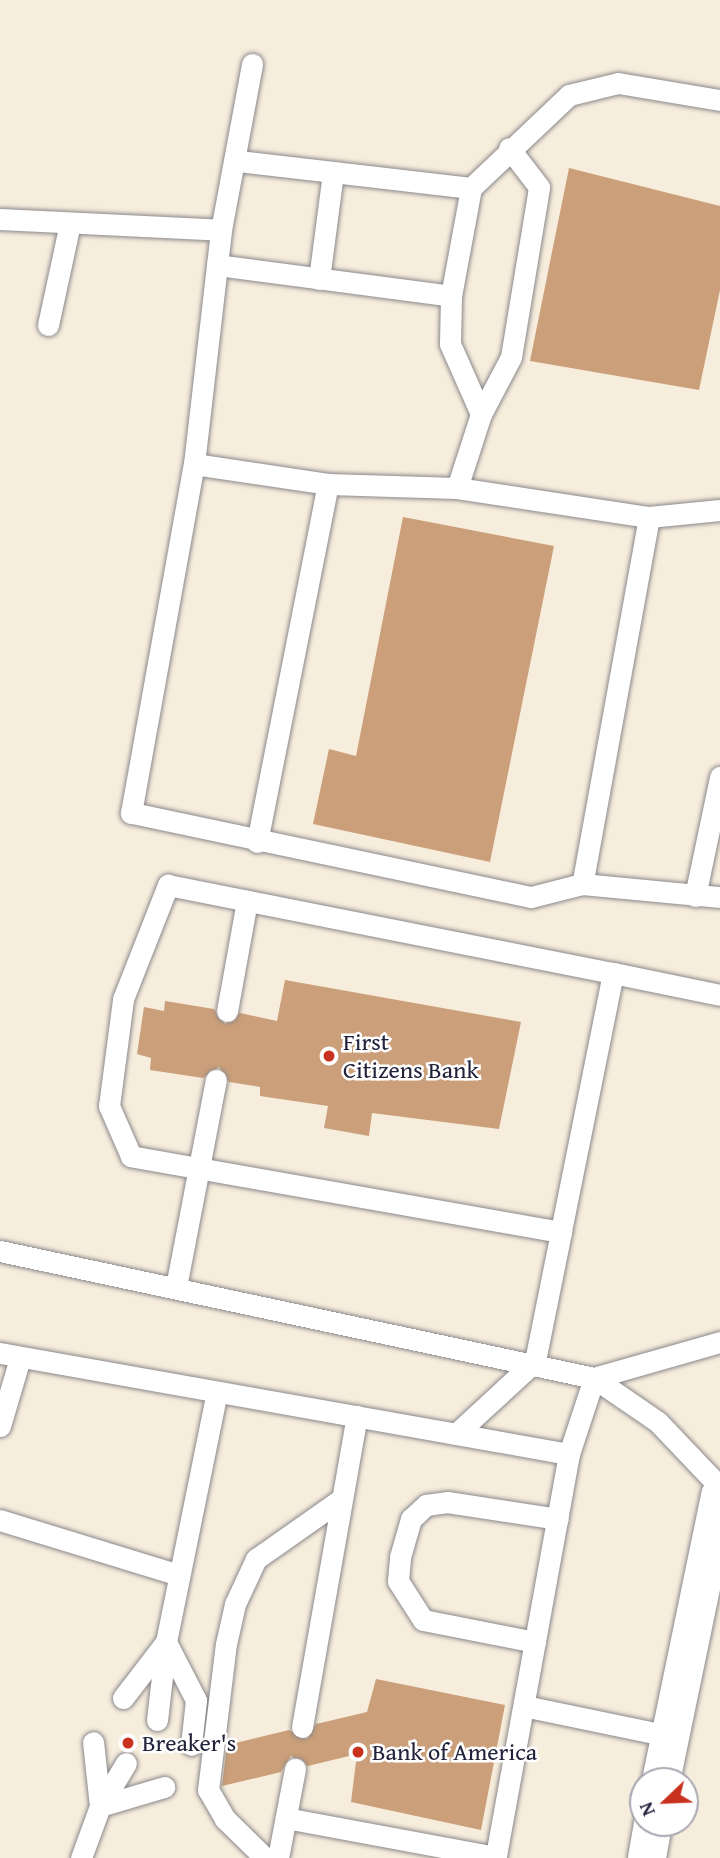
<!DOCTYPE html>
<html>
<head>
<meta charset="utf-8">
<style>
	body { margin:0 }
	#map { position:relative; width:720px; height:1858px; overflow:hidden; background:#f6eddc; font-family:"Gentium Book Plus",serif }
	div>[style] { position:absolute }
	.building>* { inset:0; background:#cb9f79 }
	.roads { filter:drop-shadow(0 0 2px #8c888c) drop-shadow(0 0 2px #8c888c) }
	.service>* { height:21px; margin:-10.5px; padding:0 10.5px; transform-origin:10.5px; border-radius:10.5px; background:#fff }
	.secondary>* { height:38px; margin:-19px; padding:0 19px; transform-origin:19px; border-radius:19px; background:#fff }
	.dots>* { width:19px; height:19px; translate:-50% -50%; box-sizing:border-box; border:4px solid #fff; border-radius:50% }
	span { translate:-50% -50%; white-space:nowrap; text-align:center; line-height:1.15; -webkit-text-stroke:5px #fff; paint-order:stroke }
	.poi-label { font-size:24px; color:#22223b }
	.left { translate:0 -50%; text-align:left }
	.north { position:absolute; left:629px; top:1767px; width:70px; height:70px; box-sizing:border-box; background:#fff; border:2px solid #a7a7b1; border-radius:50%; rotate:247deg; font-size:19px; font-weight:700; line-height:28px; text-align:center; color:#22223b }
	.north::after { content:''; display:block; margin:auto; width:24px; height:32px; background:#c8321e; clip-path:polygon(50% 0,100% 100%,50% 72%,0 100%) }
</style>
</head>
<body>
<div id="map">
	<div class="building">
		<i style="clip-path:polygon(569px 168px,720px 206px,720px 290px,699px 390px,530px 361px)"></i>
		<i style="clip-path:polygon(403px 517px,554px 546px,490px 862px,313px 824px,329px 749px,356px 756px)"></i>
		<i style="clip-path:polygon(285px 980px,521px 1022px,499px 1129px,372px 1113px,369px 1136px,324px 1128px,328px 1106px,260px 1096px,260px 1087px,229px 1082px,219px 1067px,203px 1078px,150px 1070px,151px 1058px,137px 1054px,144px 1007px,164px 1011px,165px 1001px,214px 1009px,225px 1024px,240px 1013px,277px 1021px)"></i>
		<i style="clip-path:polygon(376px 1679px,505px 1705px,481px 1830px,351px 1802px,357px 1754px,308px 1766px,291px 1756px,281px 1772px,222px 1786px,227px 1745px,289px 1730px,307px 1739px,316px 1724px,367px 1712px)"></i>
	</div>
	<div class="roads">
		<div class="service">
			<i style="left:238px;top:161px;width:235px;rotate:6.6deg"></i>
			<i style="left:0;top:219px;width:221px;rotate:2.8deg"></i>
			<i style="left:217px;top:265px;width:236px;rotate:7.5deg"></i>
			<i style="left:319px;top:279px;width:108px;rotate:-82.5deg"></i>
			<i style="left:48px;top:325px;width:104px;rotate:-77.8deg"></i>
			<i style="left:481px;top:414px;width:64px;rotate:-62.2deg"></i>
			<i style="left:511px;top:357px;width:172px;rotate:-80.6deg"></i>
			<i style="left:539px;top:187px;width:49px;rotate:-127.6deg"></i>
			<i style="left:194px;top:464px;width:236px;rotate:-83.4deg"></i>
			<i style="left:221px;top:230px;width:169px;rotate:-79.4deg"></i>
			<i style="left:457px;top:488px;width:78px;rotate:-72deg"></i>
			<i style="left:481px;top:414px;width:77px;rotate:-113.9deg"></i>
			<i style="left:450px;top:344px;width:48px;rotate:-88.8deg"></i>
			<i style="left:451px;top:296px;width:110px;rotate:-79.5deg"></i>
			<i style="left:471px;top:188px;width:135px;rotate:-43.5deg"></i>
			<i style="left:569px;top:95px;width:50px;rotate:-13.8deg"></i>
			<i style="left:618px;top:83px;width:103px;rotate:9.5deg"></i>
			<i style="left:649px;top:517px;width:373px;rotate:100.3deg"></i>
			<i style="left:582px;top:884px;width:139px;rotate:5.4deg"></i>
			<i style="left:257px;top:842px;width:365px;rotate:-78.8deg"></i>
			<i style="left:582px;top:884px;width:53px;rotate:165.7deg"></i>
			<i style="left:531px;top:897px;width:409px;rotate:-168.1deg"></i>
			<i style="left:131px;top:813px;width:355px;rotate:-79.8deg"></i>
			<i style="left:194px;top:464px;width:135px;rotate:8.5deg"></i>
			<i style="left:328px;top:484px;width:129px;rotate:1.8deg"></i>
			<i style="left:457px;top:488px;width:194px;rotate:8.6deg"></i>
			<i style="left:649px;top:517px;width:71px;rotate:-5.6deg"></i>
			<i style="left:695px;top:896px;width:122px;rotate:-78.1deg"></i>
			<i style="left:613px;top:973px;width:264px;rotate:101.4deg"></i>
			<i style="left:561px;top:1232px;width:437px;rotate:-170deg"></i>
			<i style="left:131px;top:1156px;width:55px;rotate:-113.7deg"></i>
			<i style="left:109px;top:1106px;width:108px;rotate:-82.5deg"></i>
			<i style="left:123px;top:999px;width:123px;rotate:-68.5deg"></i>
			<i style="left:168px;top:885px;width:454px;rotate:11.2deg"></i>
			<i style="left:613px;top:973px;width:109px;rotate:11.6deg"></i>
			<i style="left:227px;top:1011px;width:112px;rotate:-79.7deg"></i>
			<i style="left:0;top:1251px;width:607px;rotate:12.07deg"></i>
			<i style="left:594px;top:1378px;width:80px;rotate:108.2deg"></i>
			<i style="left:569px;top:1454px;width:410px;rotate:100.3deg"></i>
			<i style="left:496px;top:1857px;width:214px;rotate:-169.5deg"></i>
			<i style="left:176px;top:1287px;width:211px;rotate:-79.1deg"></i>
			<i style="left:720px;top:1342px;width:131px;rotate:164.1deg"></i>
			<i style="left:594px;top:1378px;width:78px;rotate:34.5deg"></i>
			<i style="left:658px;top:1422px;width:90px;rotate:46.4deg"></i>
			<i style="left:0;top:1353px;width:578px;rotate:10.07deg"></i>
			<i style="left:0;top:1426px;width:71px;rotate:-73.6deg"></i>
			<i style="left:456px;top:1434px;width:108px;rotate:-42.7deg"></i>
			<i style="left:535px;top:1361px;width:132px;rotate:-78.6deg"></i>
			<i style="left:0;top:1520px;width:187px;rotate:17.1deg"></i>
			<i style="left:166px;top:1642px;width:65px;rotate:62.7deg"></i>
			<i style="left:196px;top:1700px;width:45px;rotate:96.3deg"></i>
			<i style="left:535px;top:1642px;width:114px;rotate:-168.9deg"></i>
			<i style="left:423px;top:1620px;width:46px;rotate:-122.7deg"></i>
			<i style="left:398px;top:1581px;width:24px;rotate:-85deg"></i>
			<i style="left:400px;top:1557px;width:40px;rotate:-74deg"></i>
			<i style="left:411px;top:1519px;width:21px;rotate:-43deg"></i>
			<i style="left:426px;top:1505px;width:21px;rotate:-8deg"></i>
			<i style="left:447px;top:1502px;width:112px;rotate:8.7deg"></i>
			<i style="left:123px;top:1698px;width:71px;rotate:-52.5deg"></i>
			<i style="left:166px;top:1642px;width:255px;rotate:-78.5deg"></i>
			<i style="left:524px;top:1706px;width:148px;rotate:11.7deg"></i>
			<i style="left:157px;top:1720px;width:79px;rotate:-83.4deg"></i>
			<i style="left:302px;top:1727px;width:316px;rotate:-80deg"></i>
			<i style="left:100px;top:1806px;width:67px;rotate:-16.5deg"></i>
			<i style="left:100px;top:1806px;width:50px;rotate:-58.8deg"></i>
			<i style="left:81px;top:1858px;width:55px;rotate:-69.9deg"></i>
			<i style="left:100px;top:1806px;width:64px;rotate:-96.2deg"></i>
			<i style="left:265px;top:1858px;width:56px;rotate:-135.7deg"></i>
			<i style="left:225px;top:1819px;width:34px;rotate:-120deg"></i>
			<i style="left:208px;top:1790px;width:147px;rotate:-83deg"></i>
			<i style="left:226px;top:1644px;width:41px;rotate:-77.3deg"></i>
			<i style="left:235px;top:1604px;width:50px;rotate:-65deg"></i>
			<i style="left:256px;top:1559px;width:103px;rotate:-35.1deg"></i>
			<i style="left:278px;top:1858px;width:91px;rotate:-79.2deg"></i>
		</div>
		<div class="secondary">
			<i style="left:661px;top:1781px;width:292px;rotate:-78.3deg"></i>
			<i style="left:647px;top:1858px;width:36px;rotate:-80deg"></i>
		</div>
	</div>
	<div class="dots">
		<i style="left:329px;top:1056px;background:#c8321e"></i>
		<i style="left:128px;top:1743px;background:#c8321e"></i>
		<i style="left:358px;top:1752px;background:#c8321e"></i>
	</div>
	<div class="poi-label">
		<span class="left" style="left:343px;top:1056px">First<br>Citizens Bank</span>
		<span class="left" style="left:142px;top:1743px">Breaker's</span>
		<span class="left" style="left:372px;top:1752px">Bank of America</span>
	</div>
	<div class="north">N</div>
</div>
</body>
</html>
